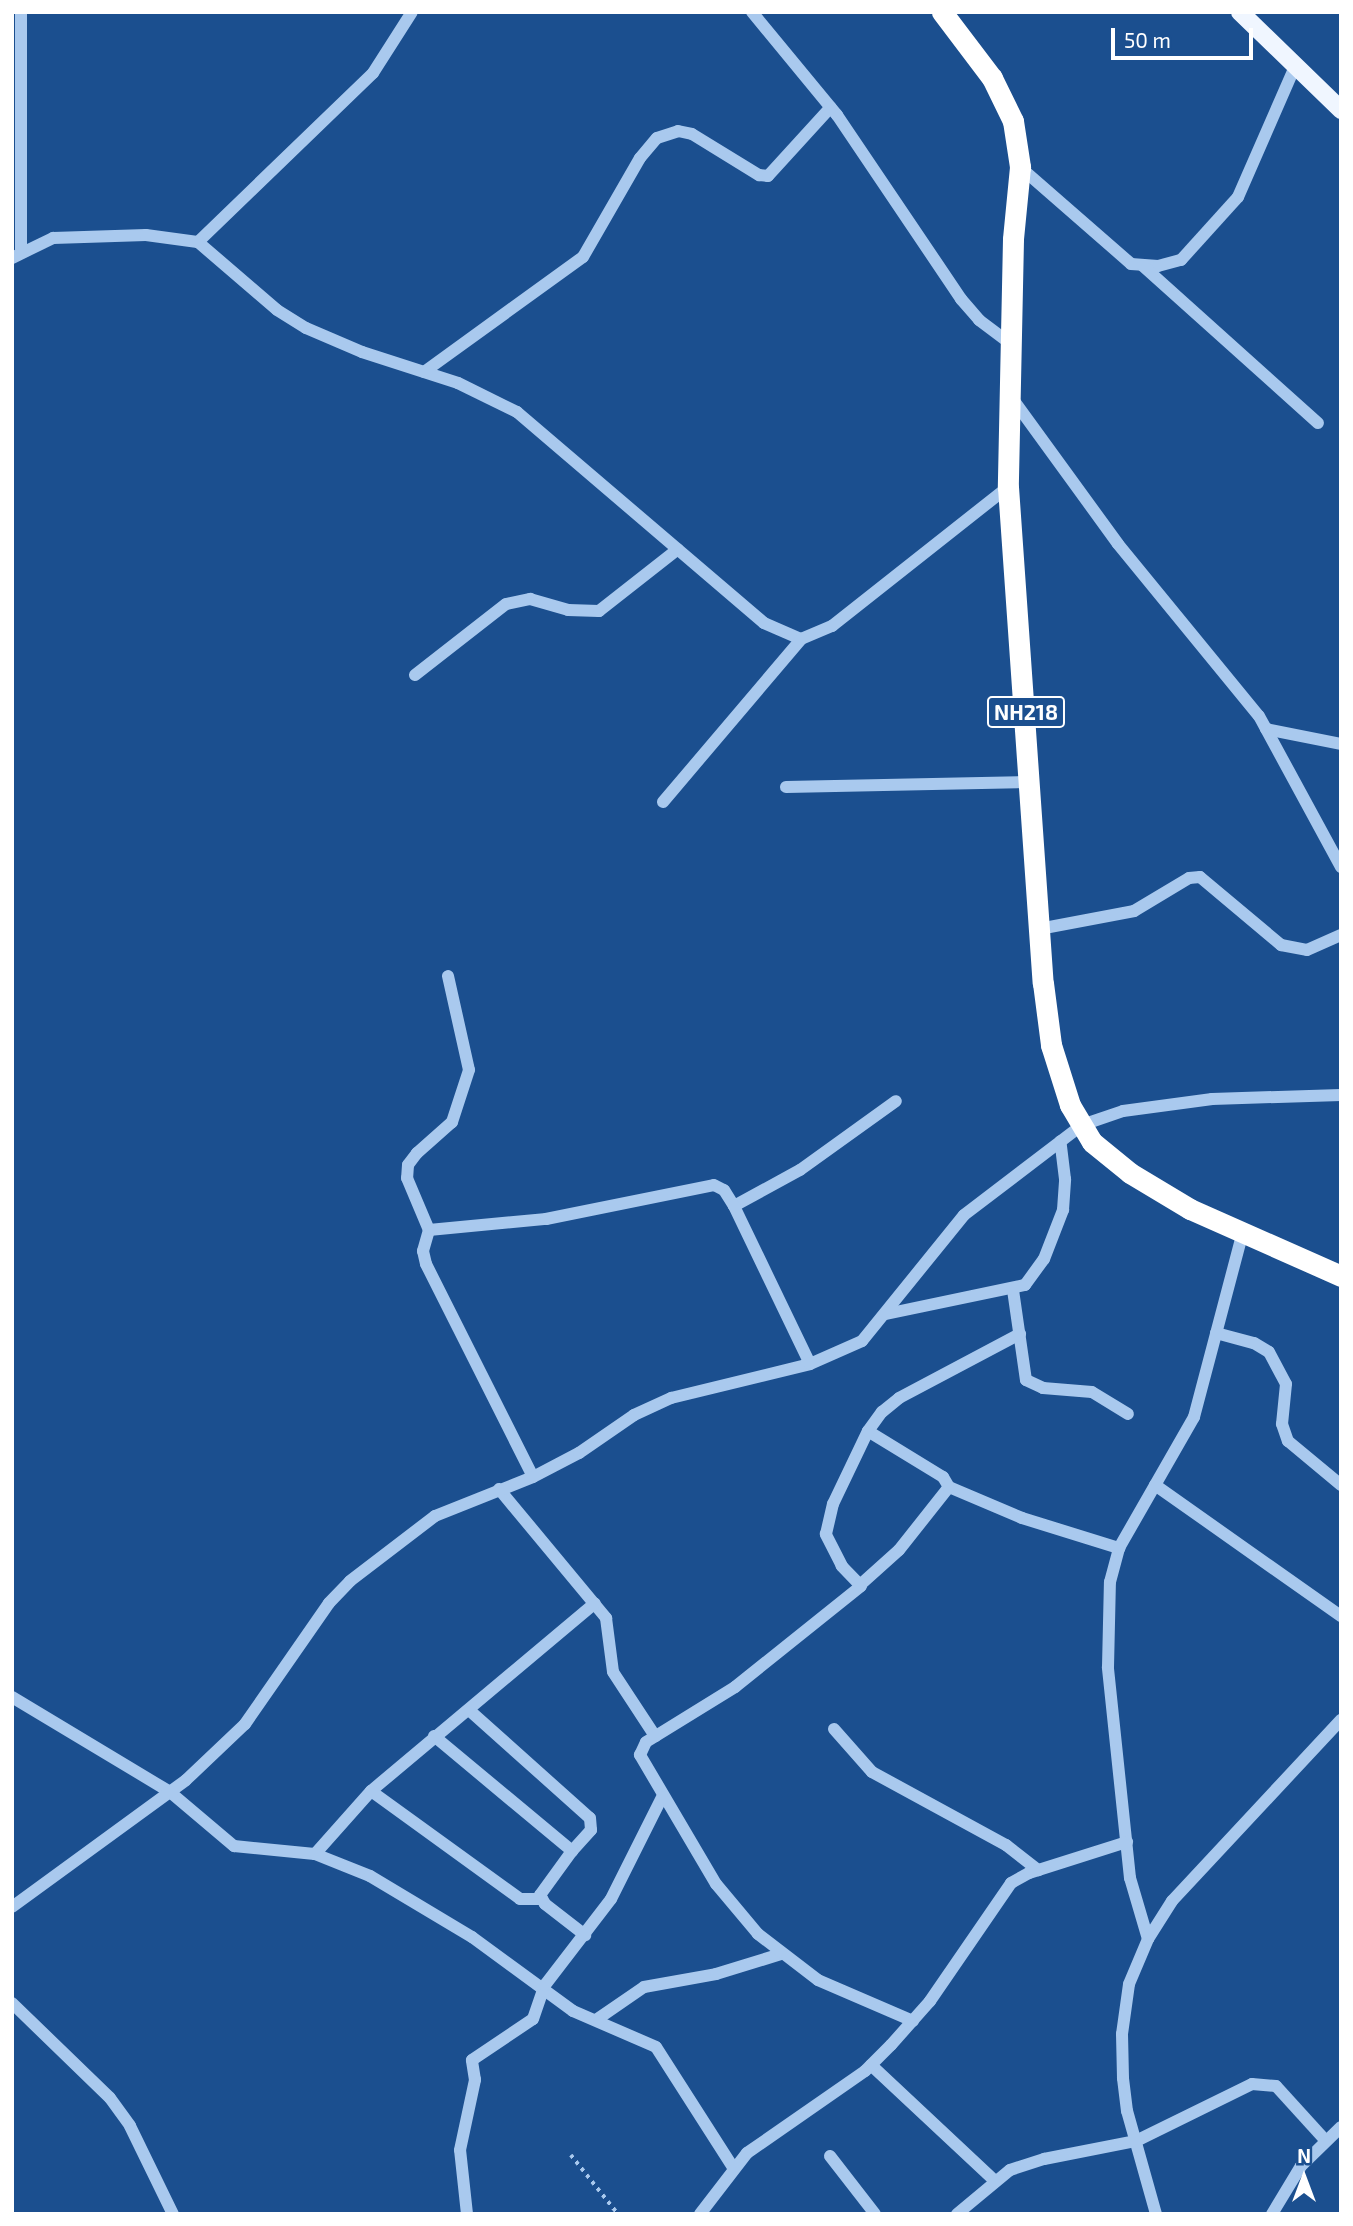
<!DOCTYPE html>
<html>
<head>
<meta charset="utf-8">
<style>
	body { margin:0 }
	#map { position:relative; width:1353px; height:2226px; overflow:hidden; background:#1b4f8f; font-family:"Exo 2",sans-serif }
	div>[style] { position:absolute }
	.path>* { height:3.5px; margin-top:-1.75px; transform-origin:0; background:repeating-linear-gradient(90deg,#a9c9ee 0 3.5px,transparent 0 8.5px) }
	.minor>* { height:12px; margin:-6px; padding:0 6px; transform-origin:6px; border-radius:6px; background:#a9c9ee }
	.major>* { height:18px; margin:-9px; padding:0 9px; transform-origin:9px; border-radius:9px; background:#f0f6ff }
	.highway>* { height:21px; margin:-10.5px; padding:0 10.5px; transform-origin:10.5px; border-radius:10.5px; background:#fff }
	span { translate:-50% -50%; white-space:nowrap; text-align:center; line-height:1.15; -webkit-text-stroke:5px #1b4f8f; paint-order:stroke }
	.shield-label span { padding:2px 5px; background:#1b4f8f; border:2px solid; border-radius:5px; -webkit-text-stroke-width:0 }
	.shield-label { font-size:21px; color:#fff; font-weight:700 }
	.frame { position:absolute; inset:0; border:14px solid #fff; pointer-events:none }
	.north { position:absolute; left:1269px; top:2142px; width:70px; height:70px; -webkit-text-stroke:5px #1b4f8f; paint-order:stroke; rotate:0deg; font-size:19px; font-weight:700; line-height:28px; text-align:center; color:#fff }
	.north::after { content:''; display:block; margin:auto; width:24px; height:32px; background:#fff; clip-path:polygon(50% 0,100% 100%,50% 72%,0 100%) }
	.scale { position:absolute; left:1111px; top:28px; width:142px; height:32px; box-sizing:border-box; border:4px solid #fff; border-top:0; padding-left:9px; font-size:21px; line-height:24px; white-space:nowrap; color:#fff; -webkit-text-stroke:5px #1b4f8f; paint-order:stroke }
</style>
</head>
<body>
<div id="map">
	<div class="path">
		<i style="left:571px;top:2155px;width:75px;rotate:51.5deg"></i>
	</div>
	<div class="minor">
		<i style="left:752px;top:12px;width:134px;rotate:50.5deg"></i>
		<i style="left:837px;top:115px;width:222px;rotate:56deg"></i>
		<i style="left:961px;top:299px;width:28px;rotate:49deg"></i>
		<i style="left:979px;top:320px;width:40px;rotate:37deg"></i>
		<i style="left:1020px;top:167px;width:147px;rotate:41.1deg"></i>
		<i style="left:1131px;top:264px;width:27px;rotate:4deg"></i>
		<i style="left:1158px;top:266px;width:24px;rotate:-15deg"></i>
		<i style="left:1181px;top:260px;width:85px;rotate:-47.9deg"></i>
		<i style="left:1238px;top:197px;width:145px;rotate:-66.4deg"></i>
		<i style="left:198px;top:242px;width:243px;rotate:-44deg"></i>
		<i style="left:373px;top:73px;width:72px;rotate:-57.4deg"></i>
		<i style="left:21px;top:251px;width:239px;rotate:-90deg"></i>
		<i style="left:12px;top:258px;width:46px;rotate:-26deg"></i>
		<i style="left:53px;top:238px;width:93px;rotate:-1.8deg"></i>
		<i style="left:146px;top:235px;width:52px;rotate:7.7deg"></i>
		<i style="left:198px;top:242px;width:104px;rotate:40.7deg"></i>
		<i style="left:277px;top:310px;width:34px;rotate:32deg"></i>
		<i style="left:306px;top:328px;width:61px;rotate:23.2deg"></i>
		<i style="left:362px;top:352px;width:101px;rotate:17.9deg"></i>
		<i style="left:458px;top:383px;width:66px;rotate:26.2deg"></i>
		<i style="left:517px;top:412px;width:325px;rotate:40.5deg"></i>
		<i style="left:764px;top:623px;width:40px;rotate:23.4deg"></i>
		<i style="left:801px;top:639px;width:34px;rotate:-23deg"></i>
		<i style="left:832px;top:626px;width:224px;rotate:-38.3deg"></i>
		<i style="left:1143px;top:266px;width:235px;rotate:41.9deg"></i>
		<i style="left:424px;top:372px;width:196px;rotate:-35.9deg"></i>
		<i style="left:583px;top:257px;width:114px;rotate:-60.1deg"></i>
		<i style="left:640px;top:158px;width:26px;rotate:-50deg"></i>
		<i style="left:657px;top:138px;width:22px;rotate:-18deg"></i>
		<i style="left:678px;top:131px;width:14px;rotate:12deg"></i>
		<i style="left:692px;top:134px;width:79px;rotate:31.5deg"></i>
		<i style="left:759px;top:175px;width:9px;rotate:6deg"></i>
		<i style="left:768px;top:176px;width:93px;rotate:-47.6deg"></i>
		<i style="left:1012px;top:398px;width:180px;rotate:54deg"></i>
		<i style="left:1118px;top:544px;width:222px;rotate:50.7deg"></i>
		<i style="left:1259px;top:716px;width:172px;rotate:61.5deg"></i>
		<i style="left:415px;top:675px;width:115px;rotate:-38deg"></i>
		<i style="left:506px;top:604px;width:25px;rotate:-12deg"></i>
		<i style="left:530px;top:599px;width:40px;rotate:16deg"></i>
		<i style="left:568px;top:610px;width:31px;rotate:2deg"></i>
		<i style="left:599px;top:611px;width:100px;rotate:-38.1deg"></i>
		<i style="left:1266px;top:729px;width:76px;rotate:11.3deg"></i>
		<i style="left:786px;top:787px;width:244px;rotate:-1.2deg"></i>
		<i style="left:663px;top:802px;width:214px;rotate:-49.7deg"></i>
		<i style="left:1039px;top:929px;width:97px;rotate:-10.7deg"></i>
		<i style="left:1134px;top:911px;width:64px;rotate:-31deg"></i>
		<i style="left:1189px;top:878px;width:11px;rotate:-5deg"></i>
		<i style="left:1200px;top:877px;width:106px;rotate:40deg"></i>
		<i style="left:1281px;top:945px;width:26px;rotate:11deg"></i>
		<i style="left:1307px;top:950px;width:37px;rotate:-24deg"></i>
		<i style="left:448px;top:976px;width:96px;rotate:77.4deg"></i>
		<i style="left:469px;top:1070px;width:55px;rotate:108.1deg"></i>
		<i style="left:452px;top:1122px;width:47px;rotate:138.5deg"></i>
		<i style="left:417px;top:1153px;width:15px;rotate:127deg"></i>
		<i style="left:408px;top:1165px;width:13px;rotate:94deg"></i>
		<i style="left:407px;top:1178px;width:56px;rotate:67.1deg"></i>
		<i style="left:429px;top:1230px;width:22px;rotate:106deg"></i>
		<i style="left:423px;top:1251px;width:13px;rotate:77deg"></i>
		<i style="left:426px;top:1264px;width:238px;rotate:63.3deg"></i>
		<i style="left:734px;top:1206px;width:75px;rotate:-28.6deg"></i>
		<i style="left:800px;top:1170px;width:118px;rotate:-35.7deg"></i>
		<i style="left:429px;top:1230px;width:118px;rotate:-5.4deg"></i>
		<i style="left:546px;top:1219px;width:171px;rotate:-11.4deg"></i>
		<i style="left:714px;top:1185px;width:11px;rotate:27deg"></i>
		<i style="left:724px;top:1190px;width:19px;rotate:58deg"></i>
		<i style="left:734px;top:1206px;width:175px;rotate:64.3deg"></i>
		<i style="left:1013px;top:1290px;width:91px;rotate:81.8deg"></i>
		<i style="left:1026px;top:1380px;width:19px;rotate:25deg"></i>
		<i style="left:1043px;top:1388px;width:49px;rotate:4.7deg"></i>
		<i style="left:1092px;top:1392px;width:42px;rotate:31.4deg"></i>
		<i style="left:886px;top:1314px;width:142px;rotate:-11.8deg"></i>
		<i style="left:1025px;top:1285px;width:32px;rotate:-54deg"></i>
		<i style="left:1044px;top:1259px;width:53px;rotate:-68.8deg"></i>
		<i style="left:1063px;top:1210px;width:31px;rotate:-86deg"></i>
		<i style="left:1065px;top:1179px;width:38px;rotate:-97deg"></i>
		<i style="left:1216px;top:1333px;width:39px;rotate:15deg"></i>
		<i style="left:1254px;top:1343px;width:17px;rotate:31deg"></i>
		<i style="left:1269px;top:1352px;width:36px;rotate:62deg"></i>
		<i style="left:1286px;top:1384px;width:40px;rotate:95.7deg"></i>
		<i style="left:1282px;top:1424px;width:18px;rotate:71deg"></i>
		<i style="left:1288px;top:1441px;width:69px;rotate:39.7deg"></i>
		<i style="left:1155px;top:1485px;width:228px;rotate:35.2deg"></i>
		<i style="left:949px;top:1487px;width:79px;rotate:23deg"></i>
		<i style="left:1022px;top:1518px;width:102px;rotate:17.2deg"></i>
		<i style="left:499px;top:1489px;width:168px;rotate:50.3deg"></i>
		<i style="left:606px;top:1618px;width:54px;rotate:82.6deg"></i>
		<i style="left:613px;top:1672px;width:77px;rotate:56.7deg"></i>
		<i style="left:860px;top:1585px;width:52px;rotate:-41.9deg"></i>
		<i style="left:899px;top:1550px;width:80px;rotate:-51.6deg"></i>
		<i style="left:949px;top:1487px;width:12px;rotate:-121deg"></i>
		<i style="left:943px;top:1477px;width:88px;rotate:-148.5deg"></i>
		<i style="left:12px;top:1697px;width:184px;rotate:31deg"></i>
		<i style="left:170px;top:1792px;width:84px;rotate:40.2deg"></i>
		<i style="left:234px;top:1846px;width:81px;rotate:5.6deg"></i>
		<i style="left:315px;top:1854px;width:59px;rotate:21.8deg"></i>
		<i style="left:370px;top:1876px;width:119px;rotate:30.9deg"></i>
		<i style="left:472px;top:1937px;width:125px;rotate:36.2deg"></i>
		<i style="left:573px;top:2011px;width:90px;rotate:23.4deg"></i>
		<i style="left:656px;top:2047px;width:141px;rotate:57.4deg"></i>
		<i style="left:469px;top:1710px;width:162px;rotate:41.8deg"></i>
		<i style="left:590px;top:1818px;width:12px;rotate:85deg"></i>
		<i style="left:591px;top:1830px;width:28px;rotate:132deg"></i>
		<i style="left:834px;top:1729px;width:57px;rotate:48.5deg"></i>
		<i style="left:872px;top:1772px;width:153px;rotate:28.6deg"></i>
		<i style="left:1006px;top:1845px;width:41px;rotate:38deg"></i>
		<i style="left:434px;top:1736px;width:180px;rotate:39.8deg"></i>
		<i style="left:572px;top:1851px;width:54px;rotate:126deg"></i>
		<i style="left:540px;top:1895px;width:10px;rotate:61deg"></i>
		<i style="left:545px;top:1904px;width:51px;rotate:37.8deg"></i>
		<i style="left:371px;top:1791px;width:292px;rotate:-40deg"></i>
		<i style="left:315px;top:1854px;width:84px;rotate:-48.4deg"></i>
		<i style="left:371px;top:1791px;width:184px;rotate:35.9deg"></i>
		<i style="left:520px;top:1899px;width:22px"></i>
		<i style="left:12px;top:1907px;width:215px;rotate:-36.1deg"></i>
		<i style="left:186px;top:1780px;width:81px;rotate:-43.5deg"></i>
		<i style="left:245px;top:1724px;width:147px;rotate:-55.2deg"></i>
		<i style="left:329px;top:1603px;width:30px;rotate:-46deg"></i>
		<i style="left:350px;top:1581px;width:107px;rotate:-37.4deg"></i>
		<i style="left:435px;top:1516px;width:105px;rotate:-21.7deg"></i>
		<i style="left:533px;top:1477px;width:52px;rotate:-27.6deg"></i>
		<i style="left:579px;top:1453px;width:67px;rotate:-34.6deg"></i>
		<i style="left:634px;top:1415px;width:41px;rotate:-24.7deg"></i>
		<i style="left:671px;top:1398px;width:143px;rotate:-13.7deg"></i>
		<i style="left:810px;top:1364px;width:57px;rotate:-23.9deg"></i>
		<i style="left:862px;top:1341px;width:162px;rotate:-51deg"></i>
		<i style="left:964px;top:1215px;width:148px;rotate:-37.3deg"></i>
		<i style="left:1082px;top:1125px;width:43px;rotate:-18.9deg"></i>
		<i style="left:1123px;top:1111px;width:90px;rotate:-7.7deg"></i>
		<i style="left:1212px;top:1099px;width:129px;rotate:-1.8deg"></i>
		<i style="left:1148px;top:1939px;width:64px;rotate:-106.4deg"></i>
		<i style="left:1130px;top:1878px;width:212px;rotate:-96deg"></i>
		<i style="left:1108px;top:1667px;width:85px;rotate:-88.7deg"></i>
		<i style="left:1110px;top:1582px;width:35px;rotate:-75deg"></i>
		<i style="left:1119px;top:1548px;width:151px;rotate:-60.2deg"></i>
		<i style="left:1194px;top:1417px;width:192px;rotate:-75.2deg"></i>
		<i style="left:12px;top:2003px;width:136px;rotate:44.1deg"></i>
		<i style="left:110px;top:2098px;width:34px;rotate:54deg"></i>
		<i style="left:130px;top:2126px;width:98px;rotate:64deg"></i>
		<i style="left:596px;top:2020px;width:58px;rotate:-34.5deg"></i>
		<i style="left:644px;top:1987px;width:73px;rotate:-10.2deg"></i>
		<i style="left:716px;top:1974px;width:68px;rotate:-17.1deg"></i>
		<i style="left:913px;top:2021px;width:103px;rotate:-156.7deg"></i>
		<i style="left:818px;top:1980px;width:76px;rotate:-142.5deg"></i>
		<i style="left:758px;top:1934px;width:65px;rotate:-130deg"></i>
		<i style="left:716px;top:1884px;width:150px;rotate:-120.5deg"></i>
		<i style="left:640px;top:1755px;width:14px;rotate:-65deg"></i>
		<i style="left:646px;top:1742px;width:105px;rotate:-31.7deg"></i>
		<i style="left:735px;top:1687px;width:161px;rotate:-38.7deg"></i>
		<i style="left:861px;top:1586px;width:28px;rotate:-134deg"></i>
		<i style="left:842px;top:1566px;width:36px;rotate:-117deg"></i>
		<i style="left:826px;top:1534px;width:31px;rotate:-77deg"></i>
		<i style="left:833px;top:1504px;width:81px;rotate:-64.4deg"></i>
		<i style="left:868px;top:1431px;width:24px;rotate:-54deg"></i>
		<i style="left:882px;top:1412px;width:22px;rotate:-39deg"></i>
		<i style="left:899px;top:1398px;width:137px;rotate:-27.9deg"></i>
		<i style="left:871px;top:2065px;width:170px;rotate:43.1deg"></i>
		<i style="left:830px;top:2156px;width:73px;rotate:52.2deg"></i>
		<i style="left:467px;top:2214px;width:64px;rotate:-96.2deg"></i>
		<i style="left:460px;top:2150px;width:72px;rotate:-77.9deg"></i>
		<i style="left:475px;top:2080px;width:20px;rotate:-99deg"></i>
		<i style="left:472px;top:2060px;width:73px;rotate:-33.9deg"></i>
		<i style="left:533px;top:2019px;width:36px;rotate:-71deg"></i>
		<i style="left:545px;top:1985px;width:108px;rotate:-52.5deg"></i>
		<i style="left:611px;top:1899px;width:114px;rotate:-63.4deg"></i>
		<i style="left:700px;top:2214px;width:77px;rotate:-52.4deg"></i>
		<i style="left:747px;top:2153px;width:144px;rotate:-34.8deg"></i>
		<i style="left:865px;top:2071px;width:37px;rotate:-45deg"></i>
		<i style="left:891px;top:2045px;width:59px;rotate:-48.4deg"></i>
		<i style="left:930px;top:2001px;width:143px;rotate:-55.5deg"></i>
		<i style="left:1011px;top:1883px;width:21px;rotate:-29deg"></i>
		<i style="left:1029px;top:1873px;width:103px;rotate:-17.6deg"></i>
		<i style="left:957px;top:2214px;width:69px;rotate:-39.7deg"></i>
		<i style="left:1010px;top:2170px;width:36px;rotate:-18deg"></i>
		<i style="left:1044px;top:2159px;width:94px;rotate:-11.1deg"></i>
		<i style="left:1136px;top:2141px;width:129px;rotate:-26.2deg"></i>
		<i style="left:1252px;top:2084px;width:24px;rotate:5deg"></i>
		<i style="left:1276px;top:2086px;width:74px;rotate:47.7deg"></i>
		<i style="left:1156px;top:2214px;width:107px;rotate:-105.7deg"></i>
		<i style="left:1127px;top:2111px;width:33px;rotate:-97deg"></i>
		<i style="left:1123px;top:2078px;width:44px;rotate:-91.3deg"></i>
		<i style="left:1122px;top:2034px;width:50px;rotate:-82deg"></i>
		<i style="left:1129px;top:1984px;width:49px;rotate:-67.1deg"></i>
		<i style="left:1148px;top:1939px;width:45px;rotate:-57.7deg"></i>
		<i style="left:1172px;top:1901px;width:248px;rotate:-47deg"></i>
		<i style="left:1272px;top:2214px;width:56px;rotate:-58.9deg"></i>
		<i style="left:1301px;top:2166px;width:56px;rotate:-44.3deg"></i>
	</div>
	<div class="major">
		<i style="left:1240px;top:12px;width:141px;rotate:44.1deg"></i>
	</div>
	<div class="highway">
		<i style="left:942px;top:12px;width:83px;rotate:52.9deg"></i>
		<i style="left:992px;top:78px;width:48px;rotate:64deg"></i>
		<i style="left:1013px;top:121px;width:47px;rotate:81.3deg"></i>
		<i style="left:1020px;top:167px;width:72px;rotate:95.6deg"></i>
		<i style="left:1013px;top:239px;width:248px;rotate:91.2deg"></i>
		<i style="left:1008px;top:487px;width:497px;rotate:86deg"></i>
		<i style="left:1043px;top:983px;width:63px;rotate:82.6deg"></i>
		<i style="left:1051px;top:1045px;width:63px;rotate:72.4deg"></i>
		<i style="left:1070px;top:1105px;width:43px;rotate:59.3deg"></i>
		<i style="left:1092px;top:1142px;width:49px;rotate:39.2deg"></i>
		<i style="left:1130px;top:1173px;width:70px;rotate:31deg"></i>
		<i style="left:1190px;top:1209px;width:165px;rotate:23.9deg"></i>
	</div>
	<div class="shield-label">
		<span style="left:1026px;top:712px">NH218</span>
	</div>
	<div class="frame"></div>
	<div class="north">N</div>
	<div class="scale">50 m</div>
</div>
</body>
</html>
